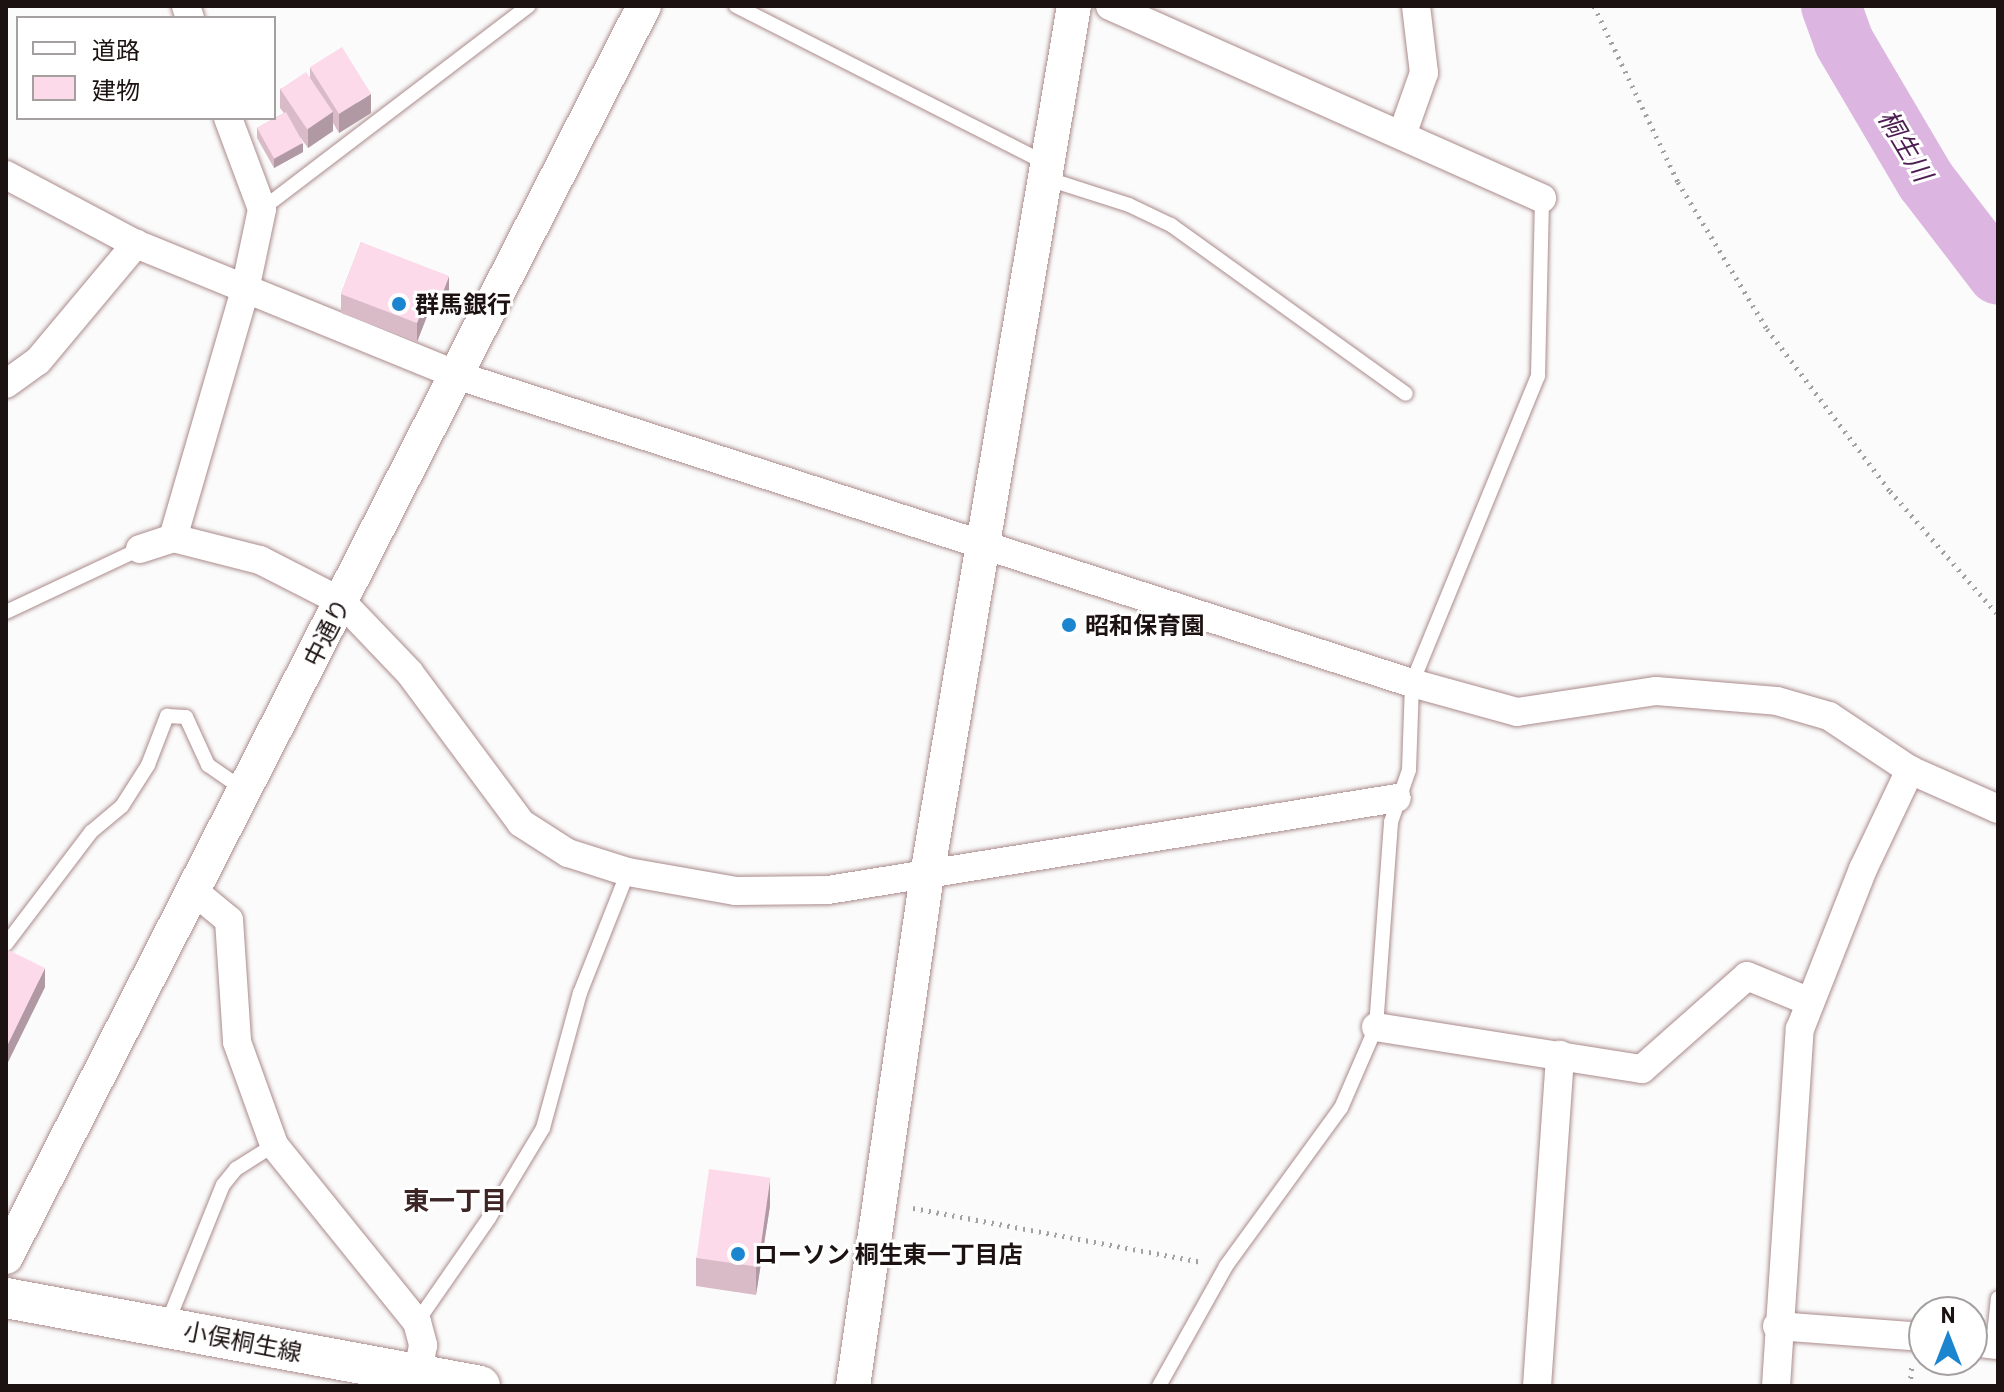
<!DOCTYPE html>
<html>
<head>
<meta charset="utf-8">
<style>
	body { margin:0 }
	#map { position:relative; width:2004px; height:1392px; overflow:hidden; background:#fbfbfb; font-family:Barlow,"Noto Sans JP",sans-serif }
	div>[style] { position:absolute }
	.river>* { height:60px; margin:-30px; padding:0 30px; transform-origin:30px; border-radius:30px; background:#dcb6e0 }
	.path>* { height:5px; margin-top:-2.5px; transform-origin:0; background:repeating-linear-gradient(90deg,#a5a0a0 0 2px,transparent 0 8px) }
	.roads { filter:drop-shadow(0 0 2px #ab8b8c) drop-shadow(0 0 2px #ab8b8c) }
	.service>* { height:14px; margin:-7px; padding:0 7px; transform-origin:7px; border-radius:7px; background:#fff }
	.minor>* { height:28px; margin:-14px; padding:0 14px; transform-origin:14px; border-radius:14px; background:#fff }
	.tertiary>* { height:34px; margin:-17px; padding:0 17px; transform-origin:17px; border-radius:17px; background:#fff }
	.secondary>* { height:40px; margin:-20px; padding:0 20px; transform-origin:20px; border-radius:20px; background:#fff }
	.wall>* { inset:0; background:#d9bbc8 }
	.shaded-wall>* { inset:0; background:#b099a3 }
	.building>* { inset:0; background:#fcdae9; transform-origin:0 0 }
	.dots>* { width:22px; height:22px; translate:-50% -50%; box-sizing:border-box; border:4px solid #fff; border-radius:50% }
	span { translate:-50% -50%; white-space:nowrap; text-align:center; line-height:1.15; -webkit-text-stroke:6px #fff; paint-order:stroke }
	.poi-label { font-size:24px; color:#1d1212; font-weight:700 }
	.left { translate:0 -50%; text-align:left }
	.street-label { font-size:24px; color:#1d1212 }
	.water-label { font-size:26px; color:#4c1e52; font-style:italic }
	.neighbourhood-label { font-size:26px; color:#3d2425; font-weight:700 }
	.frame { position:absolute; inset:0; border:8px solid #1d1212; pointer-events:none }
	.legend { position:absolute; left:16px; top:16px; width:260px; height:104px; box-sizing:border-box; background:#fff; border:2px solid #a5a0a0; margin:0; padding:10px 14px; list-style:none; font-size:24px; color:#1d1212 }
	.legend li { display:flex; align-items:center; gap:16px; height:40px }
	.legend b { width:40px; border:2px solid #a5a0a0 }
	.north { position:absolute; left:1908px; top:1296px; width:80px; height:80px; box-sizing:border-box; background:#fff; border:2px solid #a5a0a0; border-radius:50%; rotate:0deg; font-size:22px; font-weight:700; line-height:32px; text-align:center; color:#1d1212 }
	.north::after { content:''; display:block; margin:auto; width:28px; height:36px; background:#1b85cf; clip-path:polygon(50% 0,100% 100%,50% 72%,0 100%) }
</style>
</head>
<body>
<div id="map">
	<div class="river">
		<i style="left:1831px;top:6px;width:38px;rotate:70deg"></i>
		<i style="left:1844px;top:42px;width:161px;rotate:59.5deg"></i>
		<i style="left:1926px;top:181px;width:118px;rotate:52.5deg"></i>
	</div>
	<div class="path">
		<i style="left:1594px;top:6px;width:195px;rotate:64.5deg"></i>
		<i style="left:1678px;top:182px;width:172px;rotate:58.8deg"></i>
		<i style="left:1767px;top:329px;width:203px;rotate:52.8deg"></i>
		<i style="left:1890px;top:491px;width:164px;rotate:48.9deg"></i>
		<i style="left:913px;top:1208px;width:294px;rotate:10.6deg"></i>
		<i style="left:1910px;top:1386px;width:21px;rotate:-85deg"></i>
	</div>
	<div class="roads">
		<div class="service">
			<i style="left:736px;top:6px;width:345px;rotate:26.9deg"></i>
			<i style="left:1045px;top:178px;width:88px;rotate:17.8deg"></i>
			<i style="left:1129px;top:205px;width:47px;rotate:25.5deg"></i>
			<i style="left:1171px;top:225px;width:289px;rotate:35.7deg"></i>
			<i style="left:262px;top:209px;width:335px;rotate:-37.3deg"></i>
			<i style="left:6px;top:612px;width:148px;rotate:-25.2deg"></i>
			<i style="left:6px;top:944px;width:141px;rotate:-52.8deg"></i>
			<i style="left:91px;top:832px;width:40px;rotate:-40deg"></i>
			<i style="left:122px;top:806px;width:49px;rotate:-57.6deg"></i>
			<i style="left:148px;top:765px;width:53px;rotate:-68.8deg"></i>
			<i style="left:167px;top:716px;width:19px;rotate:3deg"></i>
			<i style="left:186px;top:717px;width:53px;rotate:65.4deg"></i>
			<i style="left:208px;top:765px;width:44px;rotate:34.8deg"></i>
			<i style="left:417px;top:1322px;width:126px;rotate:-55.3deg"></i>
			<i style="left:489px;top:1218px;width:105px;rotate:-59deg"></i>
			<i style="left:543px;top:1128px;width:140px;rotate:-74.7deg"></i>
			<i style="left:580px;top:993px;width:130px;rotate:-68.4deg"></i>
			<i style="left:167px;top:1324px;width:150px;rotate:-68.1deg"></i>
			<i style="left:223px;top:1185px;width:21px;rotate:-51deg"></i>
			<i style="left:236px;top:1169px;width:45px;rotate:-32.3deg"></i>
			<i style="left:1993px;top:1344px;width:46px;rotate:-83.8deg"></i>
			<i style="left:1159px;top:1386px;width:137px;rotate:-60.8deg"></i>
			<i style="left:1226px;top:1266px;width:195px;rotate:-54deg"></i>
			<i style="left:1341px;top:1108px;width:88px;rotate:-66.6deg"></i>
			<i style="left:1376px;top:1027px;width:206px;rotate:-85.8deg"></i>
			<i style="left:1391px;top:822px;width:55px;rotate:-70.9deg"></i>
			<i style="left:1409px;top:770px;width:87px;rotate:-88deg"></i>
			<i style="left:1412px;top:683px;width:332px;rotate:-67.7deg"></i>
			<i style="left:1538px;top:376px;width:178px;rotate:-88.7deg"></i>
		</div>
		<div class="minor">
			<i style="left:186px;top:6px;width:13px;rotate:72deg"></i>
			<i style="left:1110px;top:6px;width:473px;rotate:24deg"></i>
			<i style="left:1402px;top:135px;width:66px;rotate:-70.5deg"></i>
			<i style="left:1424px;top:73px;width:67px;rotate:-96.8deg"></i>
			<i style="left:6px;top:175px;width:147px;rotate:28deg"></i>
			<i style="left:136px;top:244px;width:349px;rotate:22.2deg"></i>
			<i style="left:459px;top:376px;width:1001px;rotate:17.86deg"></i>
			<i style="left:1412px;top:683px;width:109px;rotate:15.4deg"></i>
			<i style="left:1517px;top:712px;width:141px;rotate:-8.6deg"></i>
			<i style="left:1656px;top:691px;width:121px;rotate:4.7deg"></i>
			<i style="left:1777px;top:701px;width:54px;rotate:16.1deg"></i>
			<i style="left:1829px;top:716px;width:97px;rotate:33.7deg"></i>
			<i style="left:1910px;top:770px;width:96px;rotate:23.9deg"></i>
			<i style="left:6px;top:384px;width:39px;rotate:-36deg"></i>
			<i style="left:38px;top:361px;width:153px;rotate:-50.1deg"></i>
			<i style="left:173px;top:538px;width:258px;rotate:-73.8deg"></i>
			<i style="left:245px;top:290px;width:83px;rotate:-78.1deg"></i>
			<i style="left:262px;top:209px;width:97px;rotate:-110.5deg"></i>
			<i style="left:140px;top:549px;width:35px;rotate:-18deg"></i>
			<i style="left:173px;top:538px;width:90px;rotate:14.2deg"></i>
			<i style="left:260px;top:560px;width:92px;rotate:27.1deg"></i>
			<i style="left:342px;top:602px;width:97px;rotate:46.3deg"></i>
			<i style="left:409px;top:672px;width:188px;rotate:53.4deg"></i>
			<i style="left:521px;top:823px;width:56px;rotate:32.6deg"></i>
			<i style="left:568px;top:853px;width:63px;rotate:17.6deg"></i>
			<i style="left:628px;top:872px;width:110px;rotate:10deg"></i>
			<i style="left:736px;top:891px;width:92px;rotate:-0.6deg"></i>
			<i style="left:828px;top:890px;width:576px;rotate:-9.18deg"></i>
			<i style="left:195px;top:892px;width:44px;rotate:39.5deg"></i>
			<i style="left:229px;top:920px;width:122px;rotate:86.2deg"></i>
			<i style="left:237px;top:1042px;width:109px;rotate:70.2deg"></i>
			<i style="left:274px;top:1145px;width:228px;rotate:51.1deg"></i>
			<i style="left:417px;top:1322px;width:24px;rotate:75deg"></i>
			<i style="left:423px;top:1345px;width:29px;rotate:100deg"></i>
			<i style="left:1376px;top:1027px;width:269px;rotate:9deg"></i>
			<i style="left:1642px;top:1069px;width:140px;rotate:-41.5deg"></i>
			<i style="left:1747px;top:976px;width:68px;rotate:22.4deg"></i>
			<i style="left:1777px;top:1326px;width:147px;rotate:4.3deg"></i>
			<i style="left:1972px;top:1342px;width:26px;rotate:7deg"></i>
			<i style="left:1537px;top:1386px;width:332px;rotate:-86deg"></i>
			<i style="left:1776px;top:1386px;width:358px;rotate:-86.2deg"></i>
			<i style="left:1800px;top:1029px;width:172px;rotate:-68.5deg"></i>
			<i style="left:1863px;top:869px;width:110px;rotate:-64.6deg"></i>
		</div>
		<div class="tertiary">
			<i style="left:6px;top:1257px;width:1404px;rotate:-62.98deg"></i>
			<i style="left:853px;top:1386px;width:516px;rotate:-81.76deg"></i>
			<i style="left:927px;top:875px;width:881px;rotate:-80.4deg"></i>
		</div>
		<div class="secondary">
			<i style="left:6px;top:1298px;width:482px;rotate:10.5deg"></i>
		</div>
	</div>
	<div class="wall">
		<i style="clip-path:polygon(310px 67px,371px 113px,339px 133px,333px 123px,333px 131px,308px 148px,300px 137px,303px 152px,274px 168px,257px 138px,257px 128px,284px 113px,280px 108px,280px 89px,310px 77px)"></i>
		<i style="clip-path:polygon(361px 242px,449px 294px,441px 315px,429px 311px,417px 342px,341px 313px,341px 294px)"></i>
		<i style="clip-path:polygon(6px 949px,45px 987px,8px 1062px,6px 1062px)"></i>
		<i style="clip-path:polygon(770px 1206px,756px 1295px,696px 1286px,696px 1258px)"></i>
	</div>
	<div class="shaded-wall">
		<i style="clip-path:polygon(371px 94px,371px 113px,339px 133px,339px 114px)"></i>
		<i style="clip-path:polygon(333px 112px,333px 131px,308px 148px,308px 129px)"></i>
		<i style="clip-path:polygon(303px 143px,303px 152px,274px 168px,274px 159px)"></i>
		<i style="clip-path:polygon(449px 276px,449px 294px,441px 315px,441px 297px)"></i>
		<i style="clip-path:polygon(429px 292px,429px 311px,417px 342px,417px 323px)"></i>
		<i style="clip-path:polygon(45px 968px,45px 987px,8px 1062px,8px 1044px)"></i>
		<i style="clip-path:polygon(770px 1178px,770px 1206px,756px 1295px,756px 1267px)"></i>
	</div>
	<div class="building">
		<i style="left:342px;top:47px;width:55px;height:38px;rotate:58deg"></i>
		<i style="left:306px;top:72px;width:48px;height:31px;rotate:56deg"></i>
		<i style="left:286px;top:112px;width:35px;height:33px;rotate:61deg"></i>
		<i style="clip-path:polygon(361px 242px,449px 276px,441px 297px,429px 292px,417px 323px,341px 294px)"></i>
		<i style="clip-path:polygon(6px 949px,45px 968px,8px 1044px,6px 1043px)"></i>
		<i style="left:709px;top:1169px;width:62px;height:90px;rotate:8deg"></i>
	</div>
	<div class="dots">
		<i style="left:399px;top:304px;background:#1b85cf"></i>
		<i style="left:1069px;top:625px;background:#1b85cf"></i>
		<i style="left:738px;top:1254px;background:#1b85cf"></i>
	</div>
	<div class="poi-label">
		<span class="left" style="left:415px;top:304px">群馬銀行</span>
		<span class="left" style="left:1085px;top:625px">昭和保育園</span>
		<span class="left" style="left:754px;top:1254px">ローソン 桐生東一丁目店</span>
	</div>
	<div class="street-label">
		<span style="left:326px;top:632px;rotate:-63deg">中通り</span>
		<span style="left:243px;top:1341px;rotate:11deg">小俣桐生線</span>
	</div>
	<div class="water-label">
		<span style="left:1906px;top:145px;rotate:59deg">桐生川</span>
	</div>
	<div class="neighbourhood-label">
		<span style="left:455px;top:1200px">東一丁目</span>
	</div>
	<div class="frame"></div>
	<ul class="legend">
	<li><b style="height:10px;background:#fff"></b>道路</li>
	<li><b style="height:22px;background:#fcdae9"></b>建物</li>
	</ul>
	<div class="north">N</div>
</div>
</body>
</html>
